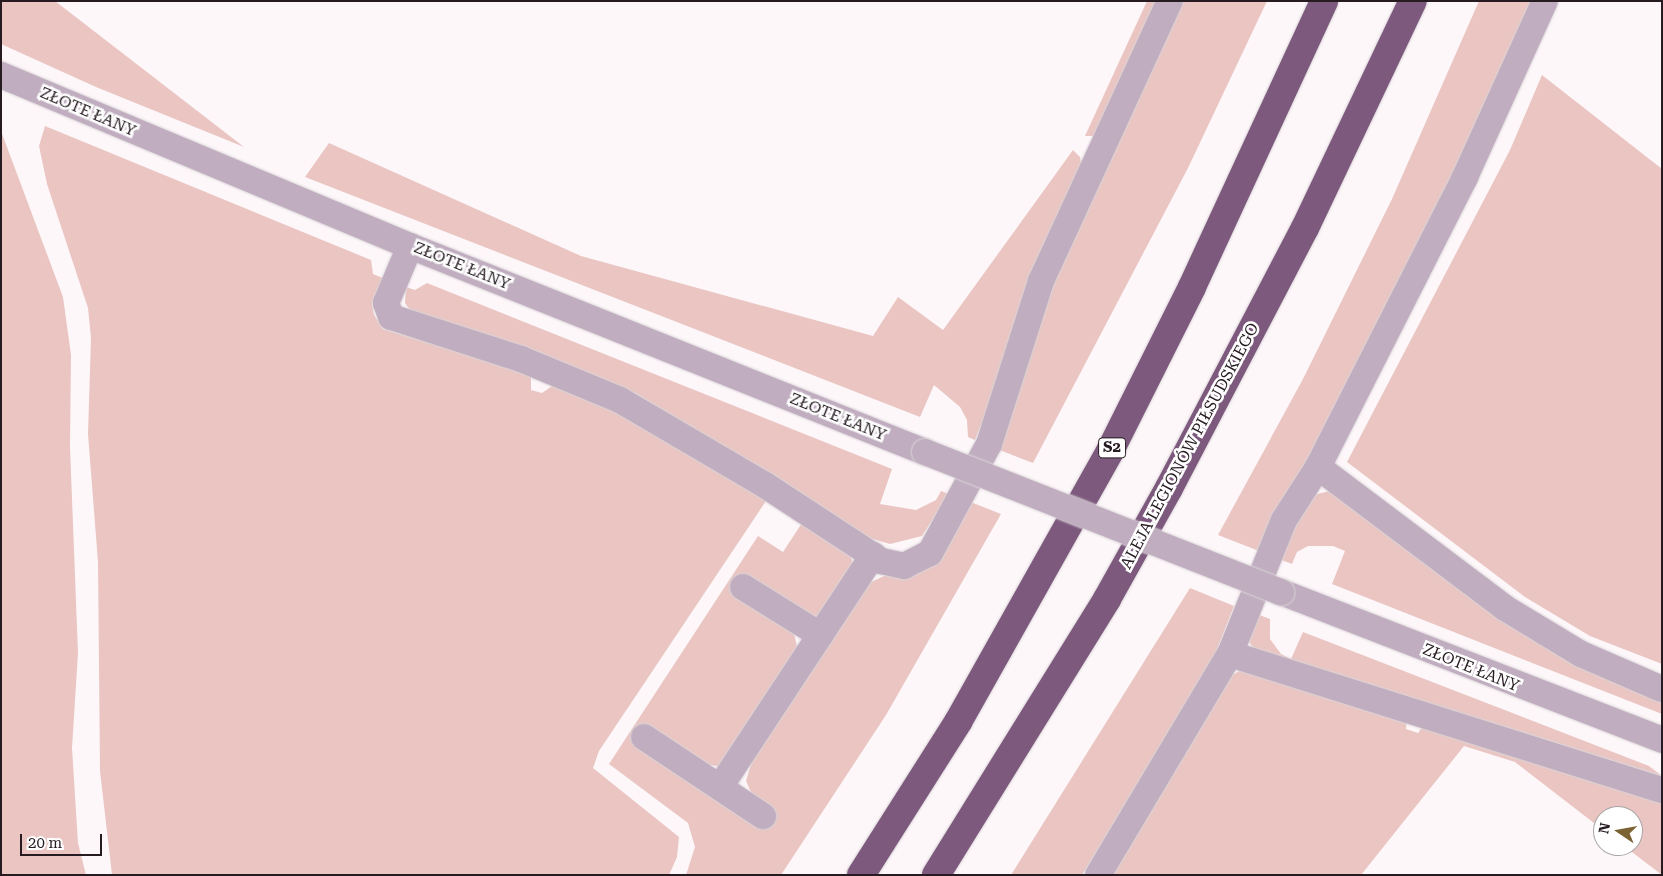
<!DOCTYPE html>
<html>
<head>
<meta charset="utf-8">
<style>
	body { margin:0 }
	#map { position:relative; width:1663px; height:876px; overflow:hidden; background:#fdf7fa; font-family:"Roboto Serif",serif }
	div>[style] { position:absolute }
	.green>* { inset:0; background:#eac5c2 }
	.roads { filter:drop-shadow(0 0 1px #dad4d7) drop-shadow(0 0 1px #dad4d7) }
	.minor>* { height:26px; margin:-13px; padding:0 13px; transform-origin:13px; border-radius:13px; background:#c0aec0 }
	.highway>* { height:28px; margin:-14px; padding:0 14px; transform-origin:14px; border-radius:14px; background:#7c597d }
	.bridges { filter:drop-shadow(0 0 1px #dad4d7) drop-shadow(0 0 1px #dad4d7) }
	.minor-bridge>* { height:26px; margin:-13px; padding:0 13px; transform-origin:13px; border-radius:13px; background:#c0aec0 }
	span { translate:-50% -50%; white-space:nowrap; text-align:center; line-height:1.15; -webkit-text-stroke:5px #fff; paint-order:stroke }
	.shield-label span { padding:1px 4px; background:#fff; border:1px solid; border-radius:4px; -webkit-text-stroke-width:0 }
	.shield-label { font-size:15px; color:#251b21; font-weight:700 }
	.street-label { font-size:16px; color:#251b21 }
	.frame { position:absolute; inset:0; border:2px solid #251b21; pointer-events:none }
	.north { position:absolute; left:1593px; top:806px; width:50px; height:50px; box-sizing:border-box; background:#fff; border:1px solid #a8a4a6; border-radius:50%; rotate:282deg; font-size:14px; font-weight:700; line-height:20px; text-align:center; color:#251b21 }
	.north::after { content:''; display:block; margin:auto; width:18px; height:22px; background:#7c6334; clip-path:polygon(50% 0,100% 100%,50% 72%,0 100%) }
	.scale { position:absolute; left:20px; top:834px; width:82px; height:22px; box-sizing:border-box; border:2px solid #251b21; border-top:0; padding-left:6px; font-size:15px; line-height:18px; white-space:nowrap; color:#251b21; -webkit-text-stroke:4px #fff; paint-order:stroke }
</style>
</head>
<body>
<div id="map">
	<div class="green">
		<i style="clip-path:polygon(1px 1px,55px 1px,244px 147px,96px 87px,1px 44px)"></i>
		<i style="clip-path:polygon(1147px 1px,1160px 1px,1096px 136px,1085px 136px)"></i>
		<i style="clip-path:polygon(1182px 1px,1267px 1px,1188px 168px,1033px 463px,997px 449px,1062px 261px)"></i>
		<i style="clip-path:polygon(1479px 1px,1532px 1px,1472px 137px,1387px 314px,1259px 551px,1218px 535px,1303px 379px,1392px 199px)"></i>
		<i style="clip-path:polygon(1542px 75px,1662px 169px,1662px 664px,1590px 636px,1525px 597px,1347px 462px,1510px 150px)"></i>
		<i style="clip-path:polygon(45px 126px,371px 260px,373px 274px,383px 278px,372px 304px,374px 315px,383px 329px,525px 372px,531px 376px,531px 390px,542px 393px,555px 384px,656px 431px,766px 501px,599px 751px,593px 768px,679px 837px,677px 857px,669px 875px,112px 875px,100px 771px,98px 562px,88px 434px,91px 338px,88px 308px,47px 184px,39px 146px)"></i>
		<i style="clip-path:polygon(1px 131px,63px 297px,71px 355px,70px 447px,78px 653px,72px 748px,78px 843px,86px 875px,1px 875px)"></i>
		<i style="clip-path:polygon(329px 143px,581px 256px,873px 336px,898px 297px,943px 330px,1073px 150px,1080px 157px,1083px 172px,975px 440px,968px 437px,967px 420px,960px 407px,934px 385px,920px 417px,305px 177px)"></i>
		<i style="clip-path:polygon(427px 283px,892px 469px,880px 504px,916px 510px,936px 500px,941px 491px,949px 494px,922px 536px,890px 544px,869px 538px,635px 393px,536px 352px,412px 313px,405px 303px,406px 287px,415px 290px)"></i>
		<i style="clip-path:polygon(1330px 491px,1662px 701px,1662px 714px,1332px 584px,1345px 551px,1333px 546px,1308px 546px,1297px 552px,1292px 564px,1276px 558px,1313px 495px)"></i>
		<i style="clip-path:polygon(968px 501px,1001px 514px,886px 715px,781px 875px,686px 875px,695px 847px,688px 823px,609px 764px,758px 536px,783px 552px,802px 523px,851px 557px,854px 568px,825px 617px,794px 634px,798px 650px,737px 756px,718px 766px,697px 764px,754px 799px,746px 781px,753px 758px,869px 583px,884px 576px,908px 577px,918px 574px,933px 563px)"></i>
		<i style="clip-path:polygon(1190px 588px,1234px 606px,1215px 655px,1172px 731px,1082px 875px,1011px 875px)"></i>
		<i style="clip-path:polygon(1254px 613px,1270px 619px,1270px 639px,1281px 654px,1291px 659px,1303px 632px,1649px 766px,1662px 776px,1253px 648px,1248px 640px)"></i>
		<i style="clip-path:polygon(1243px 669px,1407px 717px,1406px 729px,1418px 733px,1424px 725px,1662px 797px,1662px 875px,1624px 846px,1633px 846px,1633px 816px,1603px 816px,1603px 830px,1515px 762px,1464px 746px,1361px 875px,1109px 875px,1229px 677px)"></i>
	</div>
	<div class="roads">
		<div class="minor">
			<i style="left:1px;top:75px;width:443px;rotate:22.7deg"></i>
			<i style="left:410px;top:246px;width:555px;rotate:21.8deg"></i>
			<i style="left:410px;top:246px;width:62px;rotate:112.8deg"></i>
			<i style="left:386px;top:303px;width:15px;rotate:70deg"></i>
			<i style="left:391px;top:317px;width:137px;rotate:17.9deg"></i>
			<i style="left:521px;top:359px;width:107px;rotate:22.5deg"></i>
			<i style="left:620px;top:400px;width:168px;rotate:30.4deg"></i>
			<i style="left:765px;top:485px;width:139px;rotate:33.2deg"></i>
			<i style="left:881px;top:561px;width:24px;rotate:12deg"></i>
			<i style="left:904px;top:566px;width:29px;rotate:-27deg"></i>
			<i style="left:930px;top:553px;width:124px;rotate:-61.6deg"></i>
			<i style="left:989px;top:444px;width:171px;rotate:-72.3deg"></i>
			<i style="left:1041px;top:281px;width:308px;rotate:-65.3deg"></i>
			<i style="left:1318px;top:467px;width:234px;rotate:37deg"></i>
			<i style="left:1505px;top:608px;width:89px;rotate:31.2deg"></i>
			<i style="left:1581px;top:654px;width:88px;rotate:23.4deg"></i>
			<i style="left:743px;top:587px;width:91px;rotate:31.9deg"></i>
			<i style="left:1281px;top:592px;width:409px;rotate:21.2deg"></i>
			<i style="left:1230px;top:654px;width:453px;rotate:17.5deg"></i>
			<i style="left:644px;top:737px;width:143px;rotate:33.6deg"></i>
			<i style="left:720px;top:787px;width:278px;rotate:-56.6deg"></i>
			<i style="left:1098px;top:875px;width:257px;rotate:-59.2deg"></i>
			<i style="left:1230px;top:654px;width:144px;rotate:-68.1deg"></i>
			<i style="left:1284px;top:520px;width:63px;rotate:-57.3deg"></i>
			<i style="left:1318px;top:467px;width:325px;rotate:-63.1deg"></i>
			<i style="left:1465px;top:177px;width:193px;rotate:-65.6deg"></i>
		</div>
		<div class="highway">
			<i style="left:861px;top:875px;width:181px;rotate:-57.6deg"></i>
			<i style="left:958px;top:722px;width:311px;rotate:-60.7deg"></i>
			<i style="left:1110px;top:451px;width:183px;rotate:-63.4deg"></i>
			<i style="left:1192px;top:287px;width:315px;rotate:-65.2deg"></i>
			<i style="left:936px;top:875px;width:325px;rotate:-58.2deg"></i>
			<i style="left:1107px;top:599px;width:127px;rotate:-60.8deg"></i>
			<i style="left:1169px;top:488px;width:293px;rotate:-62.4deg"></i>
			<i style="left:1305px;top:228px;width:251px;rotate:-64.6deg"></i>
		</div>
	</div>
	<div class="bridges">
		<div class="minor-bridge">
			<i style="left:925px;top:452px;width:383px;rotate:21.5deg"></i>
		</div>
	</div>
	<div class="shield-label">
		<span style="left:1112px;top:448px">S2</span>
	</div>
	<div class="street-label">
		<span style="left:88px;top:112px;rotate:23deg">ZŁOTE ŁANY</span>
		<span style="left:462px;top:266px;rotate:22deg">ZŁOTE ŁANY</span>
		<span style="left:838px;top:417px;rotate:22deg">ZŁOTE ŁANY</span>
		<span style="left:1190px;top:446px;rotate:-62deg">ALEJA LEGIONÓW PIŁSUDSKIEGO</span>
		<span style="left:1471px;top:668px;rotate:22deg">ZŁOTE ŁANY</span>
	</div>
	<div class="frame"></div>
	<div class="north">N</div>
	<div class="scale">20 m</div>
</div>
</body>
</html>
